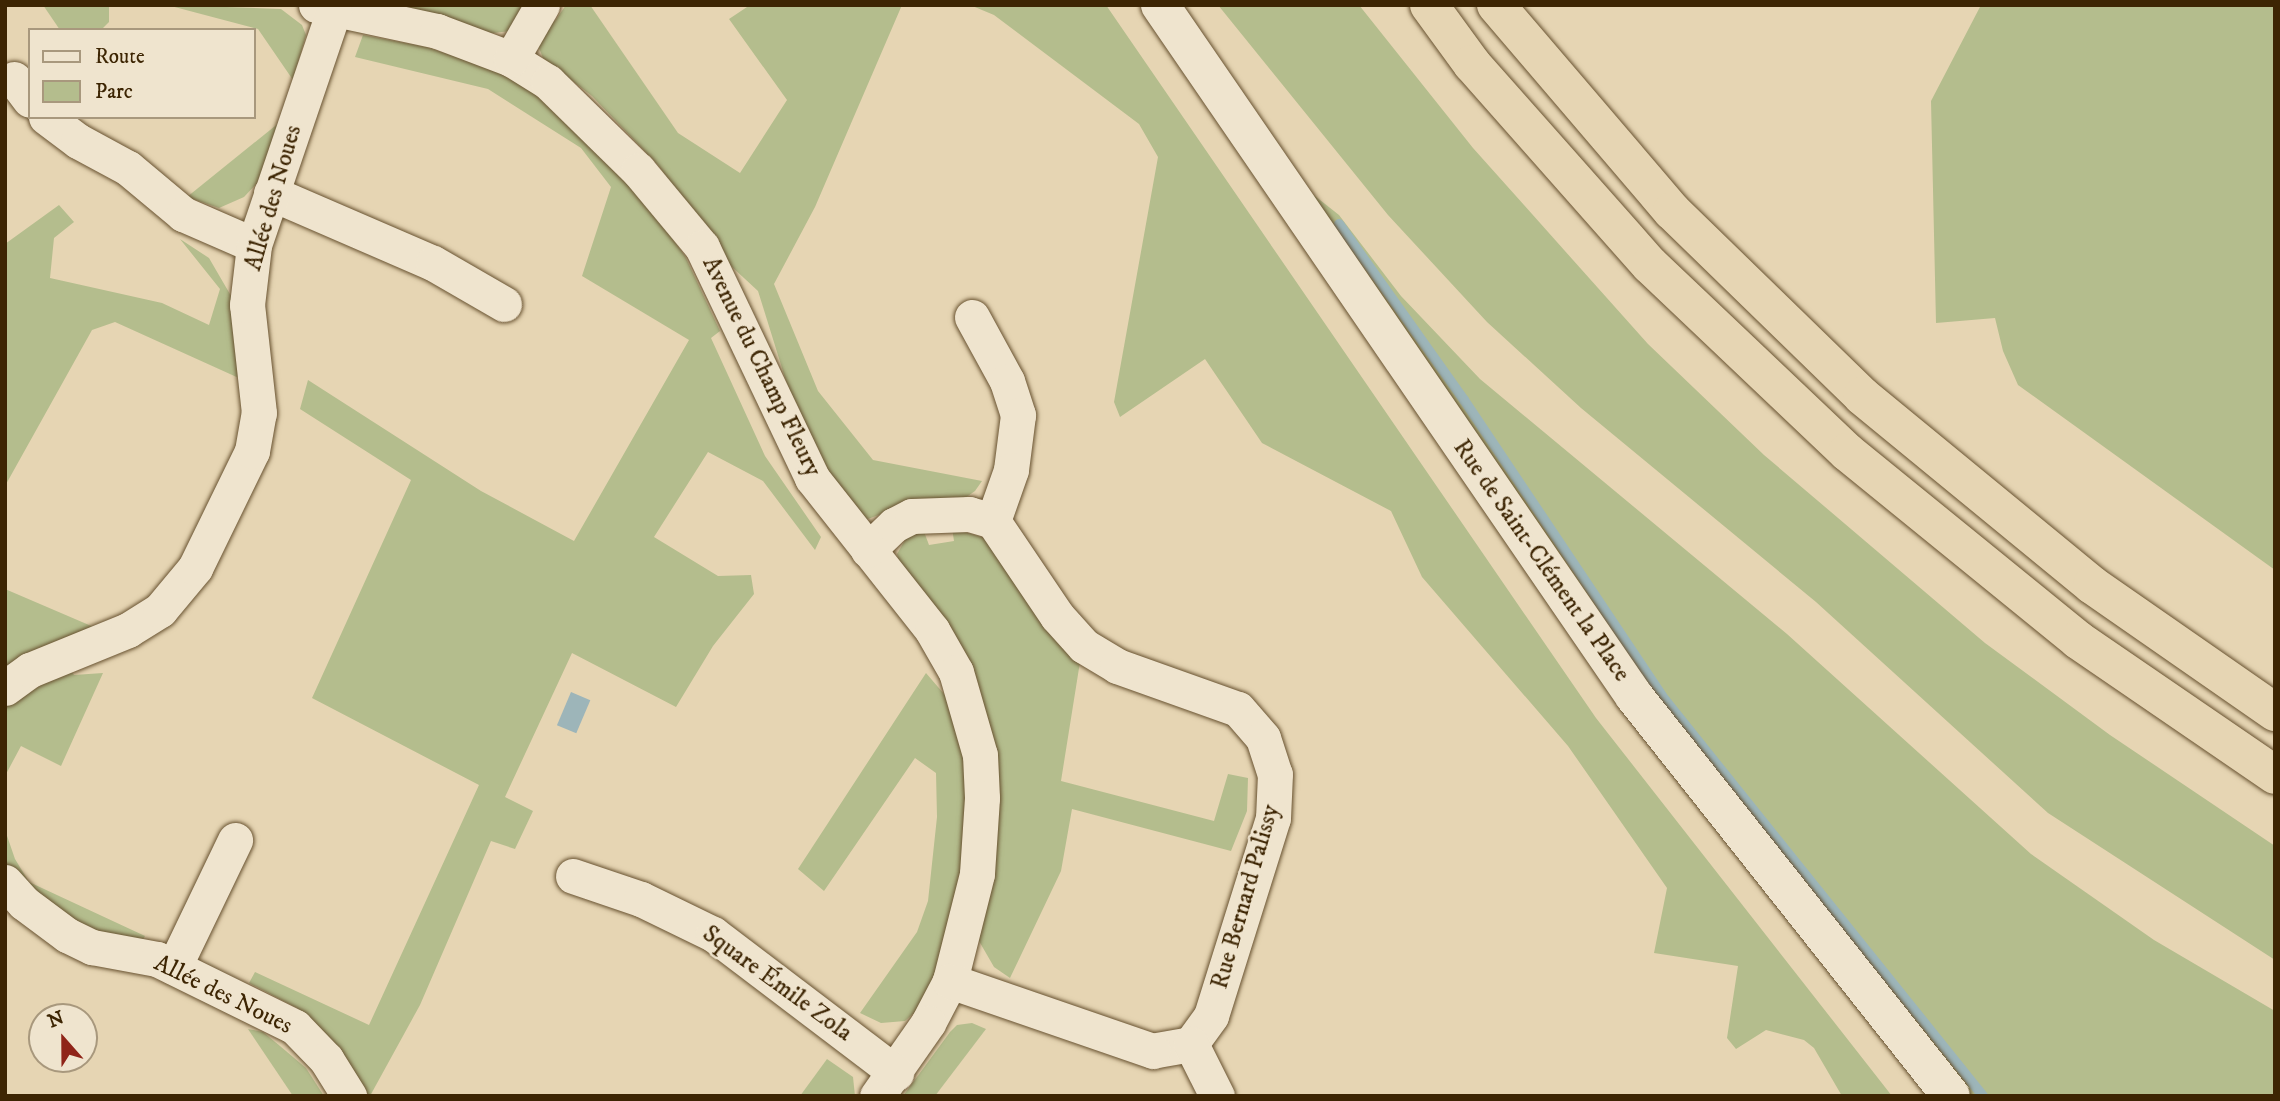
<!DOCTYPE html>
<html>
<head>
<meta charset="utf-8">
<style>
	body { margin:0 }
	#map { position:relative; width:2280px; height:1101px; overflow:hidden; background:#e6d5b3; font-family:"IM FELL DW Pica",serif }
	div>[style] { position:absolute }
	.green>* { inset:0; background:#b4bd8d }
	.water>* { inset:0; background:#9db5b9; transform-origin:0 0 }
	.stream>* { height:10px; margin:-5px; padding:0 5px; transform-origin:5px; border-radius:5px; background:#9db5b9 }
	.roads { filter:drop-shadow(0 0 2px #67512f) drop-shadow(0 0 2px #67512f) }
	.minor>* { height:35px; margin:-17.5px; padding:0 17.5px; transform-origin:17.5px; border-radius:17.5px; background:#efe4ce }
	.tertiary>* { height:38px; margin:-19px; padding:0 19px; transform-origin:19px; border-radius:19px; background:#efe4ce }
	.trunk>* { height:38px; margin:-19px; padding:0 19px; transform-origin:19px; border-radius:19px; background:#e6d5b3 }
	span { translate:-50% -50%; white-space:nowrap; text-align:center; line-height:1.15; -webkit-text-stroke:5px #efe4ce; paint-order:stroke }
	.street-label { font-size:24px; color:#3d2503 }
	.frame { position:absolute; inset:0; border:7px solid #3d2503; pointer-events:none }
	.legend { position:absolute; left:28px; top:28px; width:228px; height:91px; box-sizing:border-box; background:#efe4ce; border:2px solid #a8987d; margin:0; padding:9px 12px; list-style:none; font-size:21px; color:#3d2503 }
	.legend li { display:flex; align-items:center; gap:14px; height:35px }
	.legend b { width:35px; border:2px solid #a8987d }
	.north { position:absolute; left:28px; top:1003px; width:70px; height:70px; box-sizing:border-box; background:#efe4ce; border:2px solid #a8987d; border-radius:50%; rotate:339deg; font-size:19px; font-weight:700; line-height:28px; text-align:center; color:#3d2503 }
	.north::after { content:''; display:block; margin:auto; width:24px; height:32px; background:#8f2418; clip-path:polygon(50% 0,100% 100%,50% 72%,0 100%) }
</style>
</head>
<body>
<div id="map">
	<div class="green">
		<i style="clip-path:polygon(43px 5px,109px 5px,109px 22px,101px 30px,60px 30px)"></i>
		<i style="clip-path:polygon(167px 5px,281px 9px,302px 25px,306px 35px,293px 80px,258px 29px)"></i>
		<i style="clip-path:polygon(376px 5px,529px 5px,511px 31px,485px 34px)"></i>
		<i style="clip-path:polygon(566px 5px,590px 5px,678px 133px,740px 173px,787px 100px,729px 19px,750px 5px,902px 5px,815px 207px,774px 284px,818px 391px,873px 460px,982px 481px,975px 491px,965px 498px,905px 505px,868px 519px,850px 515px,791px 397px,758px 291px,731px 266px,658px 165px,592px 96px,543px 58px,539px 48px,548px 19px,555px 21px)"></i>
		<i style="clip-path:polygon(970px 5px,1106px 5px,1596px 718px,1892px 1096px,1842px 1096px,1814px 1048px,1804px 1040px,1766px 1030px,1736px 1049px,1727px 1038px,1738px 966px,1654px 953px,1667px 888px,1568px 746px,1422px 577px,1391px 511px,1262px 443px,1205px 359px,1120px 417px,1114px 402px,1158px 157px,1139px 124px,994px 15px)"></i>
		<i style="clip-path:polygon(1218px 5px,1359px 5px,1473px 148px,1648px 344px,1764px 455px,1985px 643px,2110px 735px,2275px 846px,2275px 960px,2048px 813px,1816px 602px,1581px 408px,1487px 322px,1388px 215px)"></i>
		<i style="clip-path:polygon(1981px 5px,2275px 5px,2275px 570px,2018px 385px,2003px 351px,1995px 318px,1936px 323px,1931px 101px)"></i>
		<i style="clip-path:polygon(363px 35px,426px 47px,507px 73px,539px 93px,647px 204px,685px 256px,720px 331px,711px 338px,765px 456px,821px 537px,815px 550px,763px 481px,708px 452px,654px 537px,718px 576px,751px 575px,754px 594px,713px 646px,676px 707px,572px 653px,505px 797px,533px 811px,515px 849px,491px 841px,420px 1005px,370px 1096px,297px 1008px,249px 983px,255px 972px,369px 1025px,479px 785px,312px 698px,411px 480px,300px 409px,308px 380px,481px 491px,574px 541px,689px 340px,582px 276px,611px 187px,581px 148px,488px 89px,355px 57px)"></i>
		<i style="clip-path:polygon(280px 122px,261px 179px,244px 197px,219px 208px,187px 197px)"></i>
		<i style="clip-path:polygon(1301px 185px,1339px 215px,1401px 296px,1480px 379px,1787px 634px,2031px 854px,2154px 940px,2275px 1011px,2275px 1096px,1969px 1096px,1640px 682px)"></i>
		<i style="clip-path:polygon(59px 205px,74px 222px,54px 238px,50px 278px,162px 303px,209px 325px,220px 289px,180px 239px,209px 258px,234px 301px,241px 379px,115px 322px,92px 330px,5px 486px,5px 244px)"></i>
		<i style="clip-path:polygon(952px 528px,991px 540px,1080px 662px,1061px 781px,1214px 821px,1228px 774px,1248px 778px,1247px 811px,1231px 851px,1072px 809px,1061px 871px,1010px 978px,994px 967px,979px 941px,994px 860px,947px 622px,899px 563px,897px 554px,908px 535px,923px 529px,929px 545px,954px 541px)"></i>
		<i style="clip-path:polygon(5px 589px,96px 628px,5px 670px)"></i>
		<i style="clip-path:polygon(70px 669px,74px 675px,103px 673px,61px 766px,21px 746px,5px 776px,5px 706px)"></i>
		<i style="clip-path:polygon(926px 673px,956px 708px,966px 745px,964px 865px,948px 951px,916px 1011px,905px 1021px,881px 1023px,860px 1013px,917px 932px,928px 901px,937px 817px,936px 773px,915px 758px,824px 891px,798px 869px)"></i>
		<i style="clip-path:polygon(5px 830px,15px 859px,29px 882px,145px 936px,142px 941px,78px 927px,13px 874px,5px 861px)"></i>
		<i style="clip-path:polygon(972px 1023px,986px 1029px,935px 1096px,903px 1096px,950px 1032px,957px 1025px)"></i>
		<i style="clip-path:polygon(248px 1029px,263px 1032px,280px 1046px,306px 1068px,324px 1096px,293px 1096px)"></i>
		<i style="clip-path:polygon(827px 1059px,853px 1077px,855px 1096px,800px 1096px)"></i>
	</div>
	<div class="water">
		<i style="left:571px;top:692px;width:21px;height:36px;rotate:23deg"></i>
	</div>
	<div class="stream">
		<i style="left:1339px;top:224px;width:216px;rotate:54.6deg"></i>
		<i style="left:1464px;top:400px;width:361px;rotate:56.2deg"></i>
		<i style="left:1665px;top:700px;width:508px;rotate:51.23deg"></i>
	</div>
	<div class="roads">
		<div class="minor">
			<i style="left:316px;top:5px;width:124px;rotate:12.1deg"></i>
			<i style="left:437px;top:31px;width:79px;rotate:20.7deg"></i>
			<i style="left:511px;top:59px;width:44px;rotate:31.9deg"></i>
			<i style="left:548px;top:82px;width:126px;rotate:44.4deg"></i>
			<i style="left:638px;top:170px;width:100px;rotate:50.3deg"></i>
			<i style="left:702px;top:247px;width:256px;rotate:64.5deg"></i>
			<i style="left:812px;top:478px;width:194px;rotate:51.7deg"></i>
			<i style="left:932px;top:630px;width:48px;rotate:60.3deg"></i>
			<i style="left:956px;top:672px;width:86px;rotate:73.9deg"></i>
			<i style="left:980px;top:755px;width:43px;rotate:87.3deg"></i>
			<i style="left:982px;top:798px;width:76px;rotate:93.8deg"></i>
			<i style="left:977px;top:874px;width:110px;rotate:104.2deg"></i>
			<i style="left:950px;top:981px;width:47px;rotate:117.6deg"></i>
			<i style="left:928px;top:1023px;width:89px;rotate:124.9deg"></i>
			<i style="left:511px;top:59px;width:62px;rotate:-60.1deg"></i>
			<i style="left:14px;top:79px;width:26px;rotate:53deg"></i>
			<i style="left:46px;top:117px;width:40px;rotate:37deg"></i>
			<i style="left:78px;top:141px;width:57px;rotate:28.4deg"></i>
			<i style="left:128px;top:168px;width:72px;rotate:39.9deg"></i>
			<i style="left:183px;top:214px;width:77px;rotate:23.6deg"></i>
			<i style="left:271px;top:193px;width:176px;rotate:23.4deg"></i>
			<i style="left:433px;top:263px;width:82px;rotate:30deg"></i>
			<i style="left:972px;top:317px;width:73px;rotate:61.3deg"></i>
			<i style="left:1007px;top:381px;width:36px;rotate:72deg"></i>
			<i style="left:1018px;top:415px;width:55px;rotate:97.3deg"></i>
			<i style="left:1011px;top:470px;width:54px;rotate:109.4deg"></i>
			<i style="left:868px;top:550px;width:36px;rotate:-44deg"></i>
			<i style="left:894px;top:525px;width:20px;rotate:-27deg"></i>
			<i style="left:912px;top:516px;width:57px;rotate:-2deg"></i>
			<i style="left:969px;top:514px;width:25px;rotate:16deg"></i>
			<i style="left:993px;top:521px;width:115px;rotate:56deg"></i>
			<i style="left:1057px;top:616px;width:40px;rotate:48deg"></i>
			<i style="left:1084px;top:646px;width:39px;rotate:31deg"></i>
			<i style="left:1117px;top:666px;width:128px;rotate:19.6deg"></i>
			<i style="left:1238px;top:709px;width:38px;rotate:49deg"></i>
			<i style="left:1263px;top:738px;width:38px;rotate:72deg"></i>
			<i style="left:1275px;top:774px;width:44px;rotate:92.6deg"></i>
			<i style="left:1273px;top:818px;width:207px;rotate:107.4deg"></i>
			<i style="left:1211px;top:1016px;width:34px;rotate:126deg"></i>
			<i style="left:1191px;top:1044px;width:39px;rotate:170deg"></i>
			<i style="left:1153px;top:1051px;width:215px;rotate:-161deg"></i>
			<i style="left:5px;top:688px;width:31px;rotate:-36deg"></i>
			<i style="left:30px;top:670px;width:106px;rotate:-22.2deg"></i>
			<i style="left:128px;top:630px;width:38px;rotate:-32deg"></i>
			<i style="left:160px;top:610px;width:55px;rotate:-50.2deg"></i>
			<i style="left:195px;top:568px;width:130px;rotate:-64deg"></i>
			<i style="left:252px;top:451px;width:39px;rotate:-80deg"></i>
			<i style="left:259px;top:413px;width:109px;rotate:-96.3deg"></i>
			<i style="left:247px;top:305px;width:60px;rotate:-83.3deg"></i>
			<i style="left:254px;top:245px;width:248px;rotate:-71.2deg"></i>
			<i style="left:573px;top:876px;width:72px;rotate:18.7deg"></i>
			<i style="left:641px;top:899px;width:80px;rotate:25.9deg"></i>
			<i style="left:713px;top:934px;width:230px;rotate:37.2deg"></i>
			<i style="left:5px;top:882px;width:28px;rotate:48deg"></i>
			<i style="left:24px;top:903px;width:54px;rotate:36.7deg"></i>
			<i style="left:67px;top:935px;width:28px;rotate:26deg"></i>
			<i style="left:92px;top:947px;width:66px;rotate:10.5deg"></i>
			<i style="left:157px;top:959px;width:154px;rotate:26.2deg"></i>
			<i style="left:295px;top:1027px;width:45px;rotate:45.9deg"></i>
			<i style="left:326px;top:1059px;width:44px;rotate:58.1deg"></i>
			<i style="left:174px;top:967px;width:141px;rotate:-64.3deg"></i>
			<i style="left:1191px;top:1044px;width:58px;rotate:63.4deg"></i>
		</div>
		<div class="tertiary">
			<i style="left:1160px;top:5px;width:838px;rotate:55.55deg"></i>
			<i style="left:1634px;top:696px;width:510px;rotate:51.6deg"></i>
		</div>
		<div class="trunk">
			<i style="left:1429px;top:5px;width:73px;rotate:53.9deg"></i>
			<i style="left:1472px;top:64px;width:268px;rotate:48.5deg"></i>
			<i style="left:1650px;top:265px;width:272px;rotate:43.5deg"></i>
			<i style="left:1847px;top:452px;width:298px;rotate:39.1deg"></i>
			<i style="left:2078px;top:640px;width:239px;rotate:34.4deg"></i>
			<i style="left:1496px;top:5px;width:271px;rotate:49.5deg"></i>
			<i style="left:1672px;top:211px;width:265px;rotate:44.2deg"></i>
			<i style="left:1862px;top:396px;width:298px;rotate:39.4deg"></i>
			<i style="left:2092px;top:585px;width:223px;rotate:34.8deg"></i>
		</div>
	</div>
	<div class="street-label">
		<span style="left:274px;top:198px;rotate:-74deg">Allée des Noues</span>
		<span style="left:761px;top:367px;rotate:64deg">Avenue du Champ Fleury</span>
		<span style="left:1541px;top:561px;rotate:55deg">Rue de Saint-Clément la Place</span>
		<span style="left:1246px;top:897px;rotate:-74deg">Rue Bernard Palissy</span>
		<span style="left:777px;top:984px;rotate:36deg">Square Émile Zola</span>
		<span style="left:223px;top:995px;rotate:26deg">Allée des Noues</span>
	</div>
	<div class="frame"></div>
	<ul class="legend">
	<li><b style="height:9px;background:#efe4ce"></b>Route</li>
	<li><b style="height:19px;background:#b4bd8d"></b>Parc</li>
	</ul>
	<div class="north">N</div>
</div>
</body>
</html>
